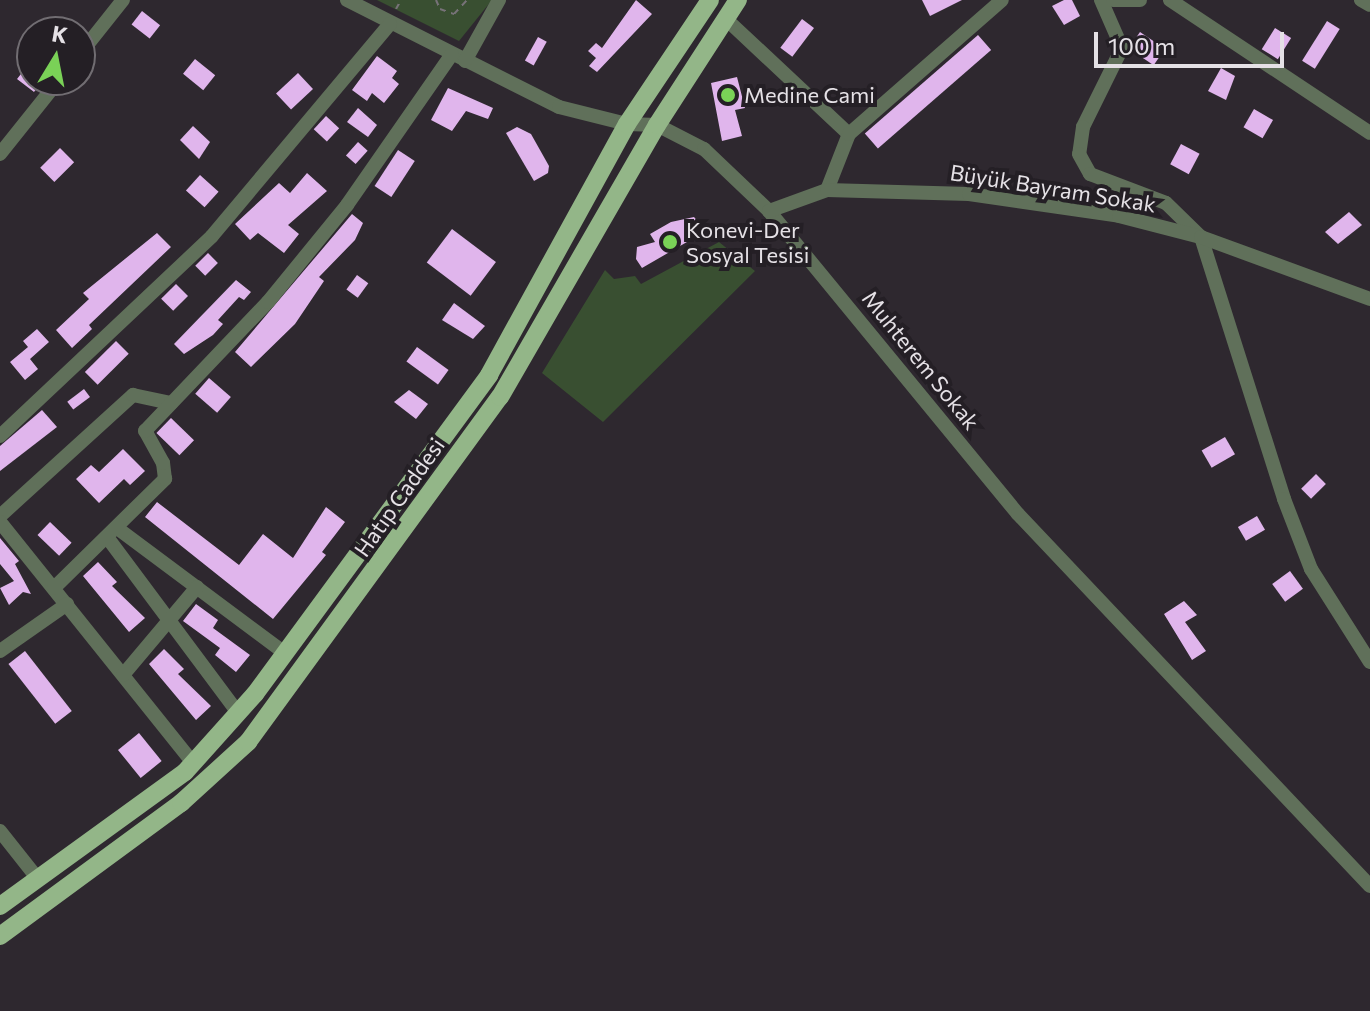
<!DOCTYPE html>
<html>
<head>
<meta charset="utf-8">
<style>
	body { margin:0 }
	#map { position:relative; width:1370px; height:1011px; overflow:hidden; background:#2e282f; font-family:Commissioner,sans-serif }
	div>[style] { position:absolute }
	.green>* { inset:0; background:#394f31 }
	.building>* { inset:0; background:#e0b5ec; transform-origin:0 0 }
	.path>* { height:2px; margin-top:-1px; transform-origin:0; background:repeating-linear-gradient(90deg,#777278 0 6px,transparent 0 12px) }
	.minor>* { height:14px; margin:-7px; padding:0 7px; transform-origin:7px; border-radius:7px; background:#60705a }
	.major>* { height:18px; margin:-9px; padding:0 9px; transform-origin:9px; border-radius:9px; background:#93b688 }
	.dots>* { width:22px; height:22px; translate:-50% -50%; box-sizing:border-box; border:4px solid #241f25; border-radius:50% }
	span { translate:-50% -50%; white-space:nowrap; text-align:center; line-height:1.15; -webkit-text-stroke:8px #241f25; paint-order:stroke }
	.poi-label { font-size:22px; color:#e5e1e6 }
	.left { translate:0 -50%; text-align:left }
	.street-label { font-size:22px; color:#e5e1e6 }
	.north { position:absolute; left:16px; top:16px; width:80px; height:80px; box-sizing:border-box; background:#241f25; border:2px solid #716d72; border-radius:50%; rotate:10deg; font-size:22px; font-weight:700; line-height:32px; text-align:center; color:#e5e1e6 }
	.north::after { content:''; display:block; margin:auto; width:28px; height:36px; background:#7ad157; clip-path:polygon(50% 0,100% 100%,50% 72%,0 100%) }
	.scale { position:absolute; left:1094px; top:32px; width:190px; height:36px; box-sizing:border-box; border:4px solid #e5e1e6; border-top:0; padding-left:10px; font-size:24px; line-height:28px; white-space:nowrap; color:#e5e1e6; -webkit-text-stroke:6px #241f25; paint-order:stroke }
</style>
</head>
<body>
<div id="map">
	<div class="green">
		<i style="clip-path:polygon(377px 0,492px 0,459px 41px)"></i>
		<i style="clip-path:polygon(719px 242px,755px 271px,603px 422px,542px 373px,605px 270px,614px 279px,635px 276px,641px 284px)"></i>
	</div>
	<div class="building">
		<i style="clip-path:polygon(636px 0,652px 14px,597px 72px,589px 66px,596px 58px,588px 51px,596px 43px,602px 48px)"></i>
		<i style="clip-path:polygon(922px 0,962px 0,930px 16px)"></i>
		<i style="clip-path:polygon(1064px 0,1072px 0,1080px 16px,1064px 25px,1052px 6px)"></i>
		<i style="left:142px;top:11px;width:23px;height:17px;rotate:38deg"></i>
		<i style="left:802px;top:19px;width:15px;height:36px;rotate:37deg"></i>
		<i style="left:1327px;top:21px;width:15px;height:47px;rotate:32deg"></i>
		<i style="left:1275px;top:28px;width:19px;height:25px;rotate:32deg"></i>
		<i style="left:1140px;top:32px;width:30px;height:20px;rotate:34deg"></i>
		<i style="left:978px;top:35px;width:20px;height:150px;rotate:49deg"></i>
		<i style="left:538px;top:37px;width:10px;height:27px;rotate:29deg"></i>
		<i style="clip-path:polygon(377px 56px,397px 71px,392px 78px,399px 84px,384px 103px,372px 93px,367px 101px,352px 90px)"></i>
		<i style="left:195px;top:59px;width:26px;height:19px;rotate:39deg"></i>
		<i style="clip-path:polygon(32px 60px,32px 80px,43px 80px,34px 92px,17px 79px)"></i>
		<i style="clip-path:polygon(1221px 68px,1235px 76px,1226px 100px,1208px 91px)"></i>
		<i style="left:298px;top:73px;width:22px;height:30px;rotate:47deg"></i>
		<i style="clip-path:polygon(737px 77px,745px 108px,735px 110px,742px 136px,722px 141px,711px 83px)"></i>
		<i style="clip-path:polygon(448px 88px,493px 108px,488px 119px,466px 111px,452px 131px,431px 120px)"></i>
		<i style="clip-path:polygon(358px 108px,377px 125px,368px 137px,347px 122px)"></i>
		<i style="left:1254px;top:109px;width:22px;height:21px;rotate:30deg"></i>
		<i style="left:326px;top:116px;width:18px;height:18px;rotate:43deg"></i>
		<i style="clip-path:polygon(193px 126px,210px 142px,199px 159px,180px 140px)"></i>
		<i style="clip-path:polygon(517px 127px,531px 134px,549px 166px,548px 173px,534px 181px,506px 133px)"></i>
		<i style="left:358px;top:142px;width:13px;height:18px;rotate:42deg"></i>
		<i style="left:1181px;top:144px;width:21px;height:23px;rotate:28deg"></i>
		<i style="left:60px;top:148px;width:20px;height:28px;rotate:45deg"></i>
		<i style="left:398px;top:150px;width:20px;height:43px;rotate:33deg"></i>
		<i style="clip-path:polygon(307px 173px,327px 191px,288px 225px,299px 234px,284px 253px,258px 233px,250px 240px,235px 224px,279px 183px,290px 193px)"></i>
		<i style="left:200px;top:175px;width:25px;height:21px;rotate:42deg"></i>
		<i style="clip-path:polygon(1349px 212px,1362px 225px,1338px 244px,1325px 232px)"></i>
		<i style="clip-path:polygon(352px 214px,363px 223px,355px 240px,319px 277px,324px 281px,295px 324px,251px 367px,235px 352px)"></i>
		<i style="clip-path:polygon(694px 217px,706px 231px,642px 268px,636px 259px,637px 247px,655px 242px,650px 234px,671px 222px)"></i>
		<i style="left:452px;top:229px;width:55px;height:42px;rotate:37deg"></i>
		<i style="clip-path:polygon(157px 233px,171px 247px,89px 325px,92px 329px,72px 348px,56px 330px,89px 299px,83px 293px)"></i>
		<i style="left:208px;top:253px;width:14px;height:18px;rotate:45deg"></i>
		<i style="left:357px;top:275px;width:14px;height:18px;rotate:36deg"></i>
		<i style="clip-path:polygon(236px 280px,251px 292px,244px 300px,239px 297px,218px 320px,223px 324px,213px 335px,184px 354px,174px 344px)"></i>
		<i style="left:176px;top:284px;width:17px;height:21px;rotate:45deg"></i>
		<i style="clip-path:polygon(454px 303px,485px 326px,473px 339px,442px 320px)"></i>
		<i style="clip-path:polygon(37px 329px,49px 342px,30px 359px,38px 369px,25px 380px,10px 362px,28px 347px,23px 341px)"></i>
		<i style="left:116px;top:341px;width:18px;height:44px;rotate:45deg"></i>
		<i style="left:417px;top:347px;width:39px;height:18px;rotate:36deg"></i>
		<i style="left:209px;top:378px;width:29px;height:21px;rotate:41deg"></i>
		<i style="left:84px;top:389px;width:10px;height:21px;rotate:53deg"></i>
		<i style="clip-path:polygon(409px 390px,428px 404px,416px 419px,394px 402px)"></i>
		<i style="clip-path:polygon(42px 410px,57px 427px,0 471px,0 446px)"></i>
		<i style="left:171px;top:418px;width:32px;height:21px;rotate:44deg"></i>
		<i style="left:1225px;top:437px;width:20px;height:27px;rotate:60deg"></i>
		<i style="clip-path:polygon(123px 449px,145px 471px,130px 485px,124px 479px,99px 503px,76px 479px,91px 465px,99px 472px)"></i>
		<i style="left:1316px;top:474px;width:14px;height:21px;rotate:45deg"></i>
		<i style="clip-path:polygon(157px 502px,239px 565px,263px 534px,293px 558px,326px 507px,345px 522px,322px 552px,326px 555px,273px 619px,145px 517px)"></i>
		<i style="left:1257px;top:516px;width:16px;height:22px;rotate:60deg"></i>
		<i style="left:50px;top:522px;width:30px;height:18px;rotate:44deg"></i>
		<i style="clip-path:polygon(0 538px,19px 561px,15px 564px,31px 594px,23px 592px,9px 605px,0 588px,14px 581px,0 564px)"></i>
		<i style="clip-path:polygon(98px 562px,117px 582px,112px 586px,145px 618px,129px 632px,83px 576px)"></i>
		<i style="left:1290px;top:571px;width:22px;height:22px;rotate:54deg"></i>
		<i style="clip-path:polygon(1184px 601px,1197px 615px,1185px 622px,1206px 651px,1192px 660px,1164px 614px)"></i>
		<i style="clip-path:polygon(196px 604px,218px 620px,213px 628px,250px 655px,236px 672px,215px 655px,220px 648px,183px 621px)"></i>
		<i style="clip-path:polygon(164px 649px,184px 669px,178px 674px,211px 706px,196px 720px,149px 664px)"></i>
		<i style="left:25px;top:651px;width:76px;height:21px;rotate:52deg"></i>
		<i style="left:139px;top:733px;width:36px;height:27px;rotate:51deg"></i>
	</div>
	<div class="path">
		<i style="left:436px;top:0;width:10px;rotate:66deg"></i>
		<i style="left:440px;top:9px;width:15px;rotate:20deg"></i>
		<i style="left:454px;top:14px;width:19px;rotate:-47deg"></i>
		<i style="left:396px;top:9px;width:10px;rotate:-61deg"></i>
	</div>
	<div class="minor">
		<i style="left:347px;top:0;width:237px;rotate:26.8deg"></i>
		<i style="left:559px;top:107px;width:70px;rotate:14deg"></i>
		<i style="left:627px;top:124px;width:30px;rotate:2deg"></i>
		<i style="left:657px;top:125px;width:53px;rotate:27.1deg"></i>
		<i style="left:704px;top:149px;width:90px;rotate:43.6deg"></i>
		<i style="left:769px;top:211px;width:392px;rotate:50.6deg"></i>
		<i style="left:1018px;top:514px;width:512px;rotate:46.58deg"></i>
		<i style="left:1101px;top:0;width:52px;rotate:66.4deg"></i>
		<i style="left:1122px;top:48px;width:88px;rotate:116.3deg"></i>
		<i style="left:1083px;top:127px;width:27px;rotate:98deg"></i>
		<i style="left:1079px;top:154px;width:23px;rotate:61deg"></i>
		<i style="left:1090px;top:174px;width:81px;rotate:20.9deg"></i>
		<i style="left:1166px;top:203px;width:49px;rotate:44.2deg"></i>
		<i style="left:1201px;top:237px;width:275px;rotate:72.4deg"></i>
		<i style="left:1284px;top:499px;width:75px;rotate:68.9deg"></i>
		<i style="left:1311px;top:569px;width:110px;rotate:57.6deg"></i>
		<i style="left:1113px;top:0;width:27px"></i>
		<i style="left:1170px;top:0;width:240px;rotate:33.6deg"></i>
		<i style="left:1361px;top:0;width:10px;rotate:29deg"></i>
		<i style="left:726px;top:19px;width:168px;rotate:43.1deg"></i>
		<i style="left:80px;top:54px;width:69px;rotate:-51.5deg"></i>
		<i style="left:465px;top:61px;width:70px;rotate:-60.9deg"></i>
		<i style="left:0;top:154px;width:95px;rotate:-51.4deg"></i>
		<i style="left:827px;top:190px;width:60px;rotate:-68.6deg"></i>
		<i style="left:849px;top:134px;width:203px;rotate:-41.2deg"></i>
		<i style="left:769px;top:211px;width:62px;rotate:-19.9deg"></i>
		<i style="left:827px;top:190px;width:142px;rotate:1.6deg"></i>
		<i style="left:969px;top:194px;width:152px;rotate:8.3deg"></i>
		<i style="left:1119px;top:216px;width:85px;rotate:14.4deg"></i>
		<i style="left:1201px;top:237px;width:180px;rotate:20.1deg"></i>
		<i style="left:0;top:436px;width:291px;rotate:-43.3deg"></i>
		<i style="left:212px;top:236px;width:277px;rotate:-50deg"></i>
		<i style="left:0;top:516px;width:180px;rotate:-42.3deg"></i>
		<i style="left:133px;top:395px;width:39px;rotate:12deg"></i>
		<i style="left:0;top:522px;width:309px;rotate:51.3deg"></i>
		<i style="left:117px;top:528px;width:209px;rotate:36.7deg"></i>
		<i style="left:107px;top:537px;width:219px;rotate:53.3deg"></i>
		<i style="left:54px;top:588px;width:156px;rotate:-44.5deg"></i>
		<i style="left:165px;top:479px;width:16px;rotate:-97deg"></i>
		<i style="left:163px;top:463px;width:37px;rotate:-119deg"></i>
		<i style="left:145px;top:431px;width:178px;rotate:-46.4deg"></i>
		<i style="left:268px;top:302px;width:125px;rotate:-50.8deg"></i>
		<i style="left:347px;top:205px;width:184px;rotate:-55.2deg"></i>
		<i style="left:0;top:651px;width:82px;rotate:-35deg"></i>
		<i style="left:123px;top:675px;width:115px;rotate:-49.9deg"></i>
		<i style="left:0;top:831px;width:61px;rotate:51.6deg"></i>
	</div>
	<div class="major">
		<i style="left:0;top:906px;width:228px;rotate:-35.9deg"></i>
		<i style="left:185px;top:772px;width:105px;rotate:-48.1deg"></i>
		<i style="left:255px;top:694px;width:396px;rotate:-53.7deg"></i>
		<i style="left:489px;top:375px;width:286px;rotate:-61.2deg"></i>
		<i style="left:627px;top:124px;width:149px;rotate:-56.2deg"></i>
		<i style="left:0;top:936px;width:225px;rotate:-36.3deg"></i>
		<i style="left:181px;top:803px;width:91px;rotate:-42.3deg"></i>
		<i style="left:248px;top:742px;width:427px;rotate:-53.9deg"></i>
		<i style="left:500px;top:397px;width:314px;rotate:-60deg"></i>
		<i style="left:657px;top:125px;width:149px;rotate:-57.1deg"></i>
	</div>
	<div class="dots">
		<i style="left:728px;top:95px;background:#7ad157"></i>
		<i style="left:670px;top:242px;background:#7ad157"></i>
	</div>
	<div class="poi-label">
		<span class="left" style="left:744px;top:95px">Medine Cami</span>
		<span class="left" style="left:686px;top:242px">Konevi-Der<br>Sosyal Tesisi</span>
	</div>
	<div class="street-label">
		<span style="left:1053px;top:188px;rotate:9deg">Büyük Bayram Sokak</span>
		<span style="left:921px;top:360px;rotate:51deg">Muhterem Sokak</span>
		<span style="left:399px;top:497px;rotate:-55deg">Hatıp Caddesi</span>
	</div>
	<div class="north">K</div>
	<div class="scale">100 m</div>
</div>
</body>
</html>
